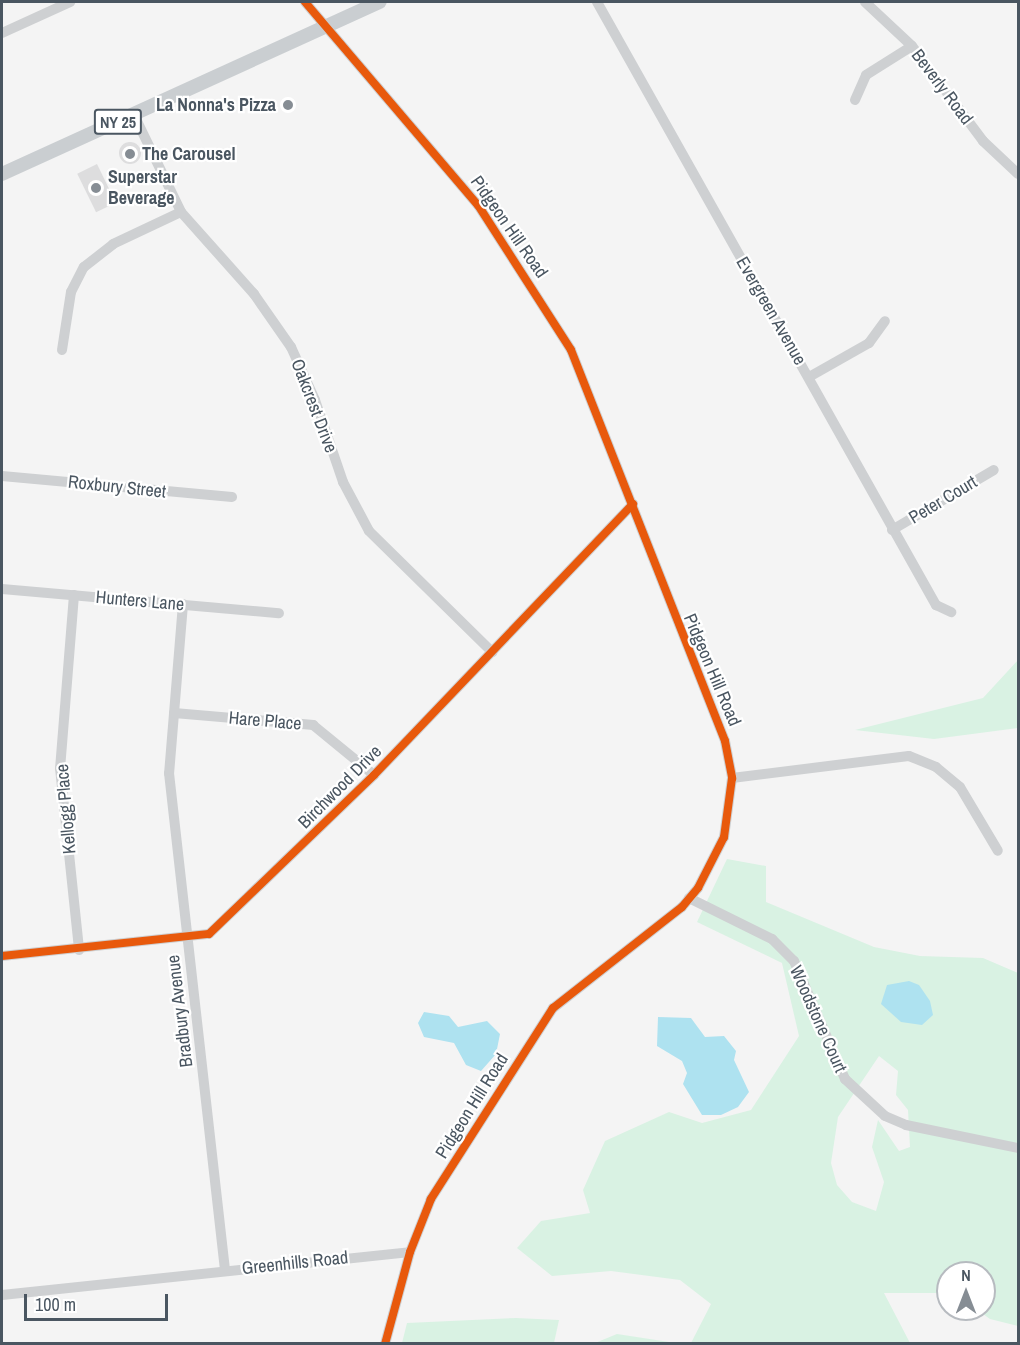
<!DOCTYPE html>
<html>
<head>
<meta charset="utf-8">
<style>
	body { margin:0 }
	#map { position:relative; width:1020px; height:1345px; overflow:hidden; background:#f4f4f4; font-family:"Archivo Narrow",sans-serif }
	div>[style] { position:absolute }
	.green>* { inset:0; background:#d9f2e3 }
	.water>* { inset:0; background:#aee2f0 }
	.building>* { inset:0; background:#ddddde; transform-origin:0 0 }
	.round { border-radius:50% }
	.minor>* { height:10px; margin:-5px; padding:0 5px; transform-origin:5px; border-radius:5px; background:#ced0d2 }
	.major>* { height:14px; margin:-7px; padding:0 7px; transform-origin:7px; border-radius:7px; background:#caced1 }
	.cycleway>* { height:8px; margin:-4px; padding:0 4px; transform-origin:4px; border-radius:4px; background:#e8590c }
	.dots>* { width:16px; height:16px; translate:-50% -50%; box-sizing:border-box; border:3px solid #fff; border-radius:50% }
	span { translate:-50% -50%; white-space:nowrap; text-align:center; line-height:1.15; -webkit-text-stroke:4.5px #fff; paint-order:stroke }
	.shield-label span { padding:2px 4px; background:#fff; border:2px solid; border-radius:4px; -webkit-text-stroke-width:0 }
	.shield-label { font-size:16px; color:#4a5661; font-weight:700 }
	.street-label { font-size:18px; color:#4a5661 }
	.poi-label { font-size:18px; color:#4a5661; font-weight:700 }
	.right { translate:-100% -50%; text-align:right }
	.left { translate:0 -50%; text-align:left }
	.frame { position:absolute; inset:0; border:3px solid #4a5661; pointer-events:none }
	.north { position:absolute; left:936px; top:1261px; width:60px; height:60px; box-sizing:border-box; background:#fff; border:2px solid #b7bbc0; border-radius:50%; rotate:0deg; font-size:16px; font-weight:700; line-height:24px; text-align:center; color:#4a5661 }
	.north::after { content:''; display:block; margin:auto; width:21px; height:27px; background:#868d94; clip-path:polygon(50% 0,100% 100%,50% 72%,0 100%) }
	.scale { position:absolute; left:24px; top:1294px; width:144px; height:27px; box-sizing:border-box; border:3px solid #4a5661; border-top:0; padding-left:8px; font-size:18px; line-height:21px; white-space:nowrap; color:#4a5661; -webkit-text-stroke:4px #fff; paint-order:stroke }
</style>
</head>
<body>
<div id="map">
	<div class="green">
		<i style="clip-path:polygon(1018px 660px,1018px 728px,934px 739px,855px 730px,983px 698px)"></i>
		<i style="clip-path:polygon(evenodd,727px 859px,766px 866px,766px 902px,874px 947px,920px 956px,983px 958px,1018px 973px,1018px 1326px,990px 1319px,976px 1309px,984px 1309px,984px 1273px,948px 1273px,948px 1293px,884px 1293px,910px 1343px,691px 1343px,711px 1304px,680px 1280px,611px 1271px,552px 1276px,517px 1248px,541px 1221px,590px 1213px,583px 1190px,605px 1141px,669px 1112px,702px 1123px,751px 1110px,799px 1036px,782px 963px,697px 922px,727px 859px,879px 1056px,898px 1071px,896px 1095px,908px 1110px,910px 1147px,899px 1151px,878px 1120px,872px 1147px,884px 1182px,876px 1211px,852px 1202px,837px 1185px,831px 1163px,838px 1117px,879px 1056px)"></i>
		<i style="clip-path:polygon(516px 1318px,559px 1320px,554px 1343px,402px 1343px,407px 1323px)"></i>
		<i style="clip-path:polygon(617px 1334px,669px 1342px,669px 1343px,595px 1343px)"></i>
	</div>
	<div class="water">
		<i style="clip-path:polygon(909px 981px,919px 985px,930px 1001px,933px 1015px,922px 1025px,901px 1022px,881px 1004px,887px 985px)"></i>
		<i style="clip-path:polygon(424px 1012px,449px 1016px,458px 1027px,487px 1021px,500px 1034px,496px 1054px,481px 1071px,466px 1065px,454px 1043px,424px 1037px,418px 1023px)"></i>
		<i style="clip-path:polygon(658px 1017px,691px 1018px,705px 1037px,724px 1036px,736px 1051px,734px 1060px,749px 1092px,738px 1107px,721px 1115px,702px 1115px,683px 1084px,687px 1073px,682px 1061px,657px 1046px)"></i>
	</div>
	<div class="building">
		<i class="round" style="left:119px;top:142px;width:22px;height:22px"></i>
		<i style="left:97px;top:164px;width:43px;height:22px;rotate:64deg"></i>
	</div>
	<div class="minor">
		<i style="left:305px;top:2px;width:267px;rotate:49.6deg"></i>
		<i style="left:478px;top:205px;width:172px;rotate:57.3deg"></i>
		<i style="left:571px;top:350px;width:420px;rotate:68.5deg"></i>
		<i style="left:725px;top:741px;width:38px;rotate:79deg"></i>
		<i style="left:732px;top:778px;width:60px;rotate:97.7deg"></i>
		<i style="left:724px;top:837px;width:57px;rotate:117deg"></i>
		<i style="left:698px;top:888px;width:25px;rotate:130deg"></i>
		<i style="left:682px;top:907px;width:164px;rotate:141.9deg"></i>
		<i style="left:553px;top:1008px;width:227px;rotate:122.6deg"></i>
		<i style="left:431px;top:1199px;width:57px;rotate:111.6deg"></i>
		<i style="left:410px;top:1252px;width:95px;rotate:105.2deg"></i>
		<i style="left:597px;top:2px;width:692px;rotate:60.66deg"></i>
		<i style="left:936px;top:605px;width:17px;rotate:25deg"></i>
		<i style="left:865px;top:2px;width:64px;rotate:43.1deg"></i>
		<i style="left:912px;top:46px;width:119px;rotate:53.2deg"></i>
		<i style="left:983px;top:141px;width:48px;rotate:43.3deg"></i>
		<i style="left:2px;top:33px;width:75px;rotate:-24.5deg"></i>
		<i style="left:855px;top:100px;width:27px;rotate:-66deg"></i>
		<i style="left:866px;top:75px;width:54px;rotate:-32.2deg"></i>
		<i style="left:134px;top:115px;width:108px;rotate:64.1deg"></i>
		<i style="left:181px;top:212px;width:110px;rotate:48.3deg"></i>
		<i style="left:254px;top:294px;width:65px;rotate:55.1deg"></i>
		<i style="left:291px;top:347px;width:58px;rotate:65.6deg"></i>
		<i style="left:315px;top:400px;width:87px;rotate:71.1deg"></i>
		<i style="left:343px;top:482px;width:55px;rotate:62deg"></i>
		<i style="left:369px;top:531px;width:173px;rotate:44.5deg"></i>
		<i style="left:62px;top:350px;width:59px;rotate:-81.2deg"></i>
		<i style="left:71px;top:292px;width:28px;rotate:-63deg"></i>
		<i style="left:84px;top:267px;width:37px;rotate:-38deg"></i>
		<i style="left:113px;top:244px;width:75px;rotate:-25.2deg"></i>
		<i style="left:809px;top:377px;width:69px;rotate:-29.5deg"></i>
		<i style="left:869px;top:343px;width:27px;rotate:-54deg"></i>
		<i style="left:2px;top:476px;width:231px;rotate:5.2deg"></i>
		<i style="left:892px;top:530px;width:118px;rotate:-30.5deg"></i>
		<i style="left:2px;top:589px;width:278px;rotate:5deg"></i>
		<i style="left:74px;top:595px;width:174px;rotate:94.6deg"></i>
		<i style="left:60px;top:768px;width:183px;rotate:84deg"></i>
		<i style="left:183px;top:604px;width:170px;rotate:94.7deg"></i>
		<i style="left:169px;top:773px;width:500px;rotate:83.57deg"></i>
		<i style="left:174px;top:713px;width:140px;rotate:4.9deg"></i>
		<i style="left:313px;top:725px;width:79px;rotate:39.3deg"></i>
		<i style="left:732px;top:778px;width:178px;rotate:-7.1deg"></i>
		<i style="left:909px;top:756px;width:29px;rotate:22deg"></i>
		<i style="left:936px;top:767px;width:31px;rotate:40deg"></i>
		<i style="left:960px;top:787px;width:74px;rotate:59.3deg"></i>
		<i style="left:689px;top:898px;width:93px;rotate:26.3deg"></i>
		<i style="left:772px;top:939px;width:31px;rotate:45deg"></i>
		<i style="left:794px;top:961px;width:129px;rotate:66.6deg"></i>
		<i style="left:845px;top:1079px;width:54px;rotate:42.8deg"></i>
		<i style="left:885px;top:1116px;width:23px;rotate:23deg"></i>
		<i style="left:906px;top:1125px;width:114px;rotate:11.6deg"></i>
		<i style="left:2px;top:956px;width:208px;rotate:-6.1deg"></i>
		<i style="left:209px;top:934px;width:229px;rotate:-43.9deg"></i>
		<i style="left:374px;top:775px;width:375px;rotate:-46.3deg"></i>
		<i style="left:2px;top:1295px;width:410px;rotate:-6deg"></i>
	</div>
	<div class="major">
		<i style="left:2px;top:174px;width:415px;rotate:-24.5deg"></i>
	</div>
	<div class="cycleway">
		<i style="left:305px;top:2px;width:267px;rotate:49.6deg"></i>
		<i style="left:478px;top:205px;width:172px;rotate:57.3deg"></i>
		<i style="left:571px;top:350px;width:420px;rotate:68.5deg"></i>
		<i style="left:725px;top:741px;width:38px;rotate:79deg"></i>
		<i style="left:732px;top:778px;width:60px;rotate:97.7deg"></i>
		<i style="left:724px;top:837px;width:57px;rotate:117deg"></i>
		<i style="left:698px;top:888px;width:25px;rotate:130deg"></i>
		<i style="left:682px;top:907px;width:164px;rotate:141.9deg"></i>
		<i style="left:553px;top:1008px;width:227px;rotate:122.6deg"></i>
		<i style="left:431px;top:1199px;width:57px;rotate:111.6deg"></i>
		<i style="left:410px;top:1252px;width:95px;rotate:105.2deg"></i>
		<i style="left:2px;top:956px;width:208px;rotate:-6.1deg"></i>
		<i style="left:209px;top:934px;width:229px;rotate:-43.9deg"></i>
		<i style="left:374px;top:775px;width:375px;rotate:-46.3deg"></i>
	</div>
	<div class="dots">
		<i style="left:288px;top:105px;background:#868d94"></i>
		<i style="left:130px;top:154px;background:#868d94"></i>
		<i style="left:96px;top:188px;background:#868d94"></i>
	</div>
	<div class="shield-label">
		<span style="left:118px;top:122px">NY 25</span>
	</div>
	<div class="street-label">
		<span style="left:942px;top:87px;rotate:53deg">Beverly Road</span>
		<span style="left:509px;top:227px;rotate:55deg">Pidgeon Hill Road</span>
		<span style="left:771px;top:311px;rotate:60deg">Evergreen Avenue</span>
		<span style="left:314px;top:406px;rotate:69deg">Oakcrest Drive</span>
		<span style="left:117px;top:487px;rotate:6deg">Roxbury Street</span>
		<span style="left:943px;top:500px;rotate:-31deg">Peter Court</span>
		<span style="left:140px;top:601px;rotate:5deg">Hunters Lane</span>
		<span style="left:712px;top:670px;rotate:67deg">Pidgeon Hill Road</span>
		<span style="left:265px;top:721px;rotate:5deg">Hare Place</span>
		<span style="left:340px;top:787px;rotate:-45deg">Birchwood Drive</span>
		<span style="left:66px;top:809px;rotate:-95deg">Kellogg Place</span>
		<span style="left:180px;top:1011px;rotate:-97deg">Bradbury Avenue</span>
		<span style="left:818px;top:1019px;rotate:66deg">Woodstone Court</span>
		<span style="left:472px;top:1106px;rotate:-58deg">Pidgeon Hill Road</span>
		<span style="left:295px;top:1263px;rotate:-6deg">Greenhills Road</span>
	</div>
	<div class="poi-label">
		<span class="right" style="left:276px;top:105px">La Nonna's Pizza</span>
		<span class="left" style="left:142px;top:154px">The Carousel</span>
		<span class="left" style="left:108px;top:188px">Superstar<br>Beverage</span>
	</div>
	<div class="frame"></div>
	<div class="north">N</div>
	<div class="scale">100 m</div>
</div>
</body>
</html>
